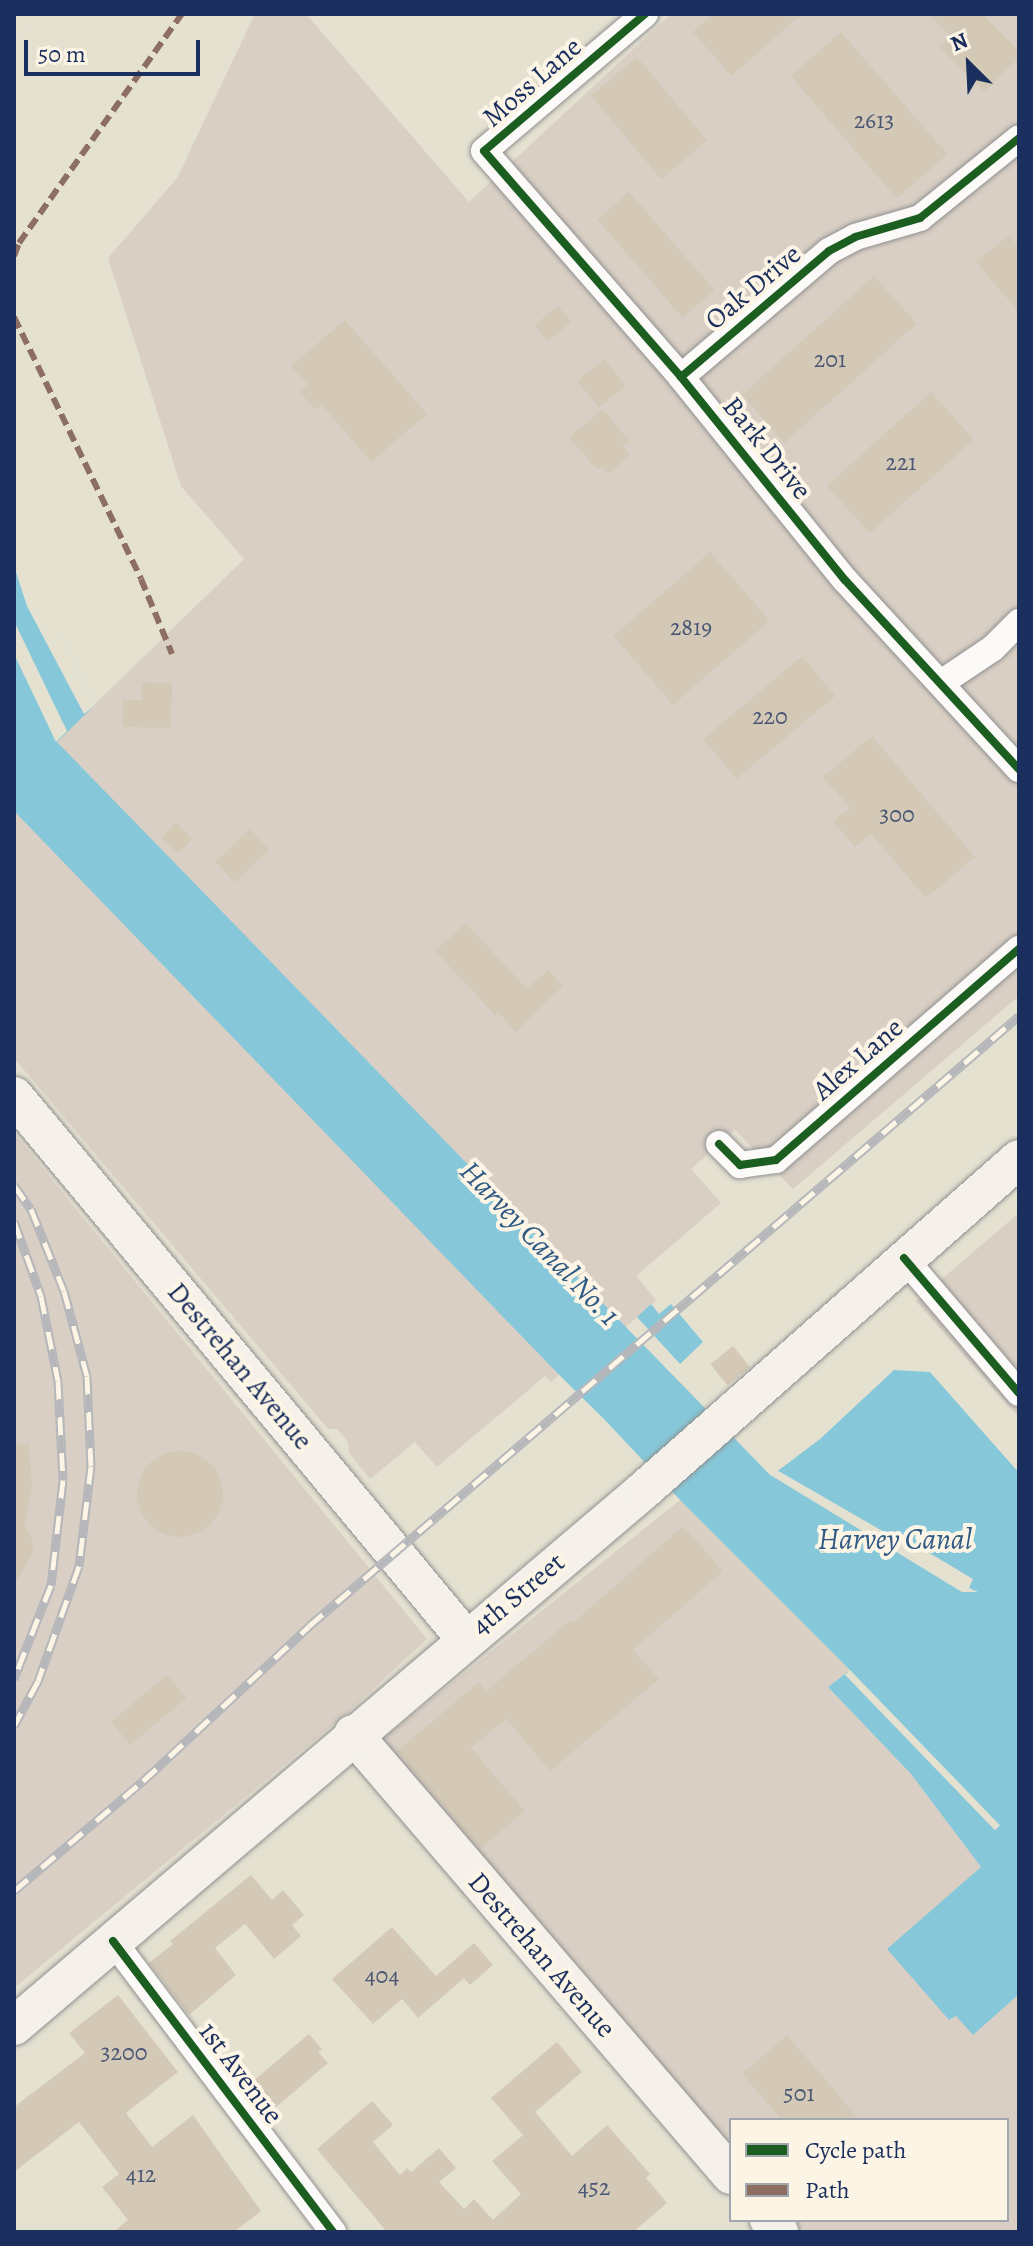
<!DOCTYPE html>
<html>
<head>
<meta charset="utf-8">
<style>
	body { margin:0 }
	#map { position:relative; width:1033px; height:2246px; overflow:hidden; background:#e5e1d1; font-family:Alegreya,serif }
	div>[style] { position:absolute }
	.industrial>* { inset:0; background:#d9cfc4 }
	.water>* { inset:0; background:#86c8d9 }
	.pier>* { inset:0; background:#e5e1d1; transform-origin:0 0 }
	.building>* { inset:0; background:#d4c9b6; transform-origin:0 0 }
	.round { border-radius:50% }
	.roads { filter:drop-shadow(0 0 2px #909191) drop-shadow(0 0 2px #909191) }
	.street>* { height:26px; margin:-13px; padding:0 13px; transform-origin:13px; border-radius:13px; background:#fbfaf8 }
	.secondary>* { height:38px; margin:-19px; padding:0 19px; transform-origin:19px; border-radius:19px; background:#f5f1ea }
	.rail>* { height:9px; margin-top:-4.5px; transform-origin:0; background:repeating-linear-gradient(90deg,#fcf5e5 0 18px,#b5b7ba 0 36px); box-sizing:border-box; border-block:2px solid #b5b7ba }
	.quiet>* { height:6px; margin-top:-3px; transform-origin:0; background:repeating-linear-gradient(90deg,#8d6e63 0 12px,transparent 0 18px) }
	.cycleway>* { height:8px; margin:-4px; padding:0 4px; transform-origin:4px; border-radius:4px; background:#1b5e20 }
	span { translate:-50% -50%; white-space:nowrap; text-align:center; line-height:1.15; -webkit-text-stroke:8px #fcf5e5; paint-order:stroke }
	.number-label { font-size:24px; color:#495674 }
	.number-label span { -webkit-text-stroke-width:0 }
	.street-label { font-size:28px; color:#1b2f5e }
	.water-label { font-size:30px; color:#2f5a84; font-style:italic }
	.frame { position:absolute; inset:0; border:16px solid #1b2f5e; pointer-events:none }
	.legend { position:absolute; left:729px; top:2118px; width:280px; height:104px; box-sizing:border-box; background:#fcf5e5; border:2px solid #a2a6af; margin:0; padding:10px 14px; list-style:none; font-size:24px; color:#1b2f5e }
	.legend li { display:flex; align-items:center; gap:16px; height:40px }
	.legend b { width:40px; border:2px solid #a2a6af }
	.north { position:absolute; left:929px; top:24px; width:80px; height:80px; -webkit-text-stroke:6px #fcf5e5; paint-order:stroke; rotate:336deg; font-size:22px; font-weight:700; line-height:32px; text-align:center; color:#1b2f5e }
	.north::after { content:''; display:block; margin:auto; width:28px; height:36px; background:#1b2f5e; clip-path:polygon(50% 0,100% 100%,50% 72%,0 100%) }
	.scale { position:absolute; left:24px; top:40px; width:176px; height:36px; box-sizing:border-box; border:4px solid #1b2f5e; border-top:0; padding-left:10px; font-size:24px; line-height:28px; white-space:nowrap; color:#1b2f5e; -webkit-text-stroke:6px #fcf5e5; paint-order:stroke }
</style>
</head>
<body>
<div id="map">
	<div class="industrial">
		<i style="clip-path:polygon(255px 14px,306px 14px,469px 202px,671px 14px,1019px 14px,1019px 996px,793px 1189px,735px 1130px,691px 1169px,721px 1203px,636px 1276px,656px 1300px,626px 1327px,56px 742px,244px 559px,181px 486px,108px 258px,177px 178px)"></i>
		<i style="clip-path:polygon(14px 811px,446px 1255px,559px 1375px,551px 1382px,545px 1376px,437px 1467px,415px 1442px,370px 1479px,349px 1453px,348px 1442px,337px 1429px,328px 1429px,14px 1058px)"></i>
		<i style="clip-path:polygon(14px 1133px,427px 1639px,347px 1713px,14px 1988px)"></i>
		<i style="clip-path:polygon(1019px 1213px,1019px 1418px,916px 1301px)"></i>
		<i style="clip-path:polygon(680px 1500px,850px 1670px,828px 1687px,911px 1774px,981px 1867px,950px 2020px,956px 2016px,973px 2034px,1019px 1994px,1019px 2232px,794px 2232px,784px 2220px,1007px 2220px,1007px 2120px,731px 2120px,731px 2158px,376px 1744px)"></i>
	</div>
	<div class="water">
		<i style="clip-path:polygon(14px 535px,95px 705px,57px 742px,771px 1476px,820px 1439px,894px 1370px,930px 1372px,1019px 1473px,1019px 1994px,973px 2035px,956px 2016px,949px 2020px,887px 1949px,981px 1867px,911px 1774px,828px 1687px,850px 1670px,680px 1500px,14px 811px)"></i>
		<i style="clip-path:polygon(651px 1304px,659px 1314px,671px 1304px,703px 1342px,680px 1364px,637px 1317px)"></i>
	</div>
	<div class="pier">
		<i style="clip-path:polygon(31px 14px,59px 14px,14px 78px,14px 43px)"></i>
		<i style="clip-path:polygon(14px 531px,95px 705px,84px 714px,27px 606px,14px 566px)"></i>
		<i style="clip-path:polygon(14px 621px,67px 731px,56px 742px,14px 654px)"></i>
		<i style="clip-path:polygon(629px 1324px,772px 1471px,775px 1469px,898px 1540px,901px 1536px,973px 1579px,969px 1588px,978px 1592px,962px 1592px,772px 1476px,626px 1327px)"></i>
		<i style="clip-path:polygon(559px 1375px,604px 1419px,680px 1500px,677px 1502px,556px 1378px)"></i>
		<i style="left:850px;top:1670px;width:216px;height:7px;rotate:46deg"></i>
	</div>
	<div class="building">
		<i style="clip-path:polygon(713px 14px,802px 14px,731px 76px,693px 32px)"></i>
		<i style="clip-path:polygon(929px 14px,982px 14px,1019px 51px,1019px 58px,984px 92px,939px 47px,950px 36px)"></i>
		<i style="left:841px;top:32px;width:162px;height:67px;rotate:49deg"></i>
		<i style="left:637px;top:57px;width:109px;height:60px;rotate:50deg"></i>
		<i style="left:629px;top:192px;width:130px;height:42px;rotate:49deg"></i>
		<i style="clip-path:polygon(1009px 235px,1019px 247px,1019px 312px,976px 262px)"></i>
		<i style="left:874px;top:276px;width:64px;height:178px;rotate:48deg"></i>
		<i style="left:558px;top:306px;width:21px;height:30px;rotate:51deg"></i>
		<i style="clip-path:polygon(345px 320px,427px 414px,371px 462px,322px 405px,315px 410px,300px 392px,308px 385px,291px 366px)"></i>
		<i style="left:604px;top:359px;width:34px;height:35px;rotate:50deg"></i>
		<i style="left:931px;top:392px;width:64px;height:140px;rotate:48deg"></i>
		<i style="clip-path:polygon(602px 409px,630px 441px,623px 447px,630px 455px,608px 474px,602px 467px,598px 470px,569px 438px)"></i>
		<i style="left:710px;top:552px;width:91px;height:128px;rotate:49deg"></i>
		<i style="left:802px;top:656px;width:52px;height:129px;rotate:50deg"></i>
		<i style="clip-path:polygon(142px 682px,172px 683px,171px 728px,122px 727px,123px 700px,142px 700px)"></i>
		<i style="clip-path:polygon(872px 736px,975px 857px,926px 898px,871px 834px,855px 847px,833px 822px,850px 808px,823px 777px)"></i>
		<i style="left:176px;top:823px;width:23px;height:20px;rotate:45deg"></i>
		<i style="left:250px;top:829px;width:28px;height:48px;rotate:46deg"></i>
		<i style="clip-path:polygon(466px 923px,527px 989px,548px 970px,563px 986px,516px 1032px,498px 1012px,495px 1015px,435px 951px)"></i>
		<i style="left:733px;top:1346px;width:27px;height:29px;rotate:51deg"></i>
		<i style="clip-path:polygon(29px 1443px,32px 1489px,24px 1526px,31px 1535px,34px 1552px,14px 1585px,14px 1444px)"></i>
		<i class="round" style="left:137px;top:1451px;width:86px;height:86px"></i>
		<i style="clip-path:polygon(683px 1526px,723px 1571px,633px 1650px,659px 1679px,550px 1771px,506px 1719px,471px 1748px,525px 1811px,480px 1849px,397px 1751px,479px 1682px,486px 1691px,571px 1620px,573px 1623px)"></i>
		<i style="left:167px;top:1675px;width:30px;height:73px;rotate:50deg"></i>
		<i style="clip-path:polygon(251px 1875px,272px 1900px,283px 1890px,304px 1915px,292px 1925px,301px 1936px,274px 1959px,245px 1924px,215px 1948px,236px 1975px,189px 2015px,149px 1963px,173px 1944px,170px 1941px)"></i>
		<i style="clip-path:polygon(392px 1927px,436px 1976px,474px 1943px,493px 1965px,470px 1985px,464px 1978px,418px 2018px,402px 1999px,373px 2024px,332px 1979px)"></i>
		<i style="clip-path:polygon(118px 1995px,178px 2072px,126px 2113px,152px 2147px,193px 2115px,261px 2211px,234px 2232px,113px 2232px,128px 2220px,102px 2187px,119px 2174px,79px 2122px,14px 2172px,14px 2107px,85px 2053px,69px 2033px)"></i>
		<i style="clip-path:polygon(309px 2034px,322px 2049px,318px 2052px,328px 2063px,275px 2108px,253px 2081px)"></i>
		<i style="clip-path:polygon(787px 2035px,860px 2120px,782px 2120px,742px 2074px)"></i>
		<i style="clip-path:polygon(557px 2042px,582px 2072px,535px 2112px,572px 2156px,607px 2125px,650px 2174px,646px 2178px,667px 2203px,633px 2232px,387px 2232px,317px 2149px,372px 2101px,393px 2125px,373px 2142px,400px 2175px,407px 2168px,411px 2172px,439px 2148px,456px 2168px,439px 2182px,464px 2209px,474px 2199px,493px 2220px,521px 2194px,492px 2161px,523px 2135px,491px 2098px)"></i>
	</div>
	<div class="roads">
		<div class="street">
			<i style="left:645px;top:14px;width:211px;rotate:139.6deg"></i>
			<i style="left:484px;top:151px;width:300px;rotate:48.9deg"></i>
			<i style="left:681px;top:377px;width:261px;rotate:51.1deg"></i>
			<i style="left:845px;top:580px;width:257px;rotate:47.4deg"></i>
			<i style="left:681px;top:377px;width:194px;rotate:-40.4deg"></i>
			<i style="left:829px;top:251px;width:30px;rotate:-28deg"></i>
			<i style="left:855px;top:237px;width:68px;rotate:-16.3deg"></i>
			<i style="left:920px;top:218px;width:127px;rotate:-38.9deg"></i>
			<i style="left:941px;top:683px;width:63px;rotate:-33.9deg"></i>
			<i style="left:993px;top:648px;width:37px;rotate:-45deg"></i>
			<i style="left:719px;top:1144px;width:30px;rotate:45deg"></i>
			<i style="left:740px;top:1165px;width:36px;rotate:-8deg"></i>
			<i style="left:776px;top:1160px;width:322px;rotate:-41deg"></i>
			<i style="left:904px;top:1258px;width:177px;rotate:49.6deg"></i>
			<i style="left:113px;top:1941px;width:365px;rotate:52.9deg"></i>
		</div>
		<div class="secondary">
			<i style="left:14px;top:1096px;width:705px;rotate:50.24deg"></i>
			<i style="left:353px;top:1734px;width:581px;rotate:49.4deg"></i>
			<i style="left:14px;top:2026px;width:827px;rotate:-40.39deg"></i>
			<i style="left:644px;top:1490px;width:500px;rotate:-41.43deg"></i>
			<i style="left:769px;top:2220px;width:16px;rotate:50deg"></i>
		</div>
	</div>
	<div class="rail">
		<i style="left:14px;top:1185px;width:29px;rotate:55deg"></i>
		<i style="left:31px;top:1209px;width:88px;rotate:68.1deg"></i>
		<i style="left:64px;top:1291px;width:88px;rotate:74.9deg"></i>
		<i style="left:87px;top:1376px;width:90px;rotate:87.5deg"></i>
		<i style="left:91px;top:1466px;width:101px;rotate:96.8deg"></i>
		<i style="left:79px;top:1566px;width:122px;rotate:109.6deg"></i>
		<i style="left:38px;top:1681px;width:51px;rotate:118.1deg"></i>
		<i style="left:14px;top:1221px;width:80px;rotate:70.2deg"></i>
		<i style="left:41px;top:1296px;width:87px;rotate:78.7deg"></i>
		<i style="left:58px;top:1381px;width:99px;rotate:87.1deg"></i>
		<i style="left:63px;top:1480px;width:106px;rotate:96.5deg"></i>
		<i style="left:51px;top:1585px;width:101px;rotate:111.5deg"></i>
		<i style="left:14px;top:1891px;width:170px;rotate:-40.5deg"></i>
		<i style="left:143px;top:1781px;width:227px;rotate:-43deg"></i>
		<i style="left:309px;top:1626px;width:936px;rotate:-40.67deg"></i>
	</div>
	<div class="quiet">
		<i style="left:14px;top:256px;width:14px;rotate:-69deg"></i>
		<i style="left:19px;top:243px;width:281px;rotate:-54.6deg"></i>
		<i style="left:14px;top:317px;width:291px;rotate:64.1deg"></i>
		<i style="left:141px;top:579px;width:81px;rotate:67.5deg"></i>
	</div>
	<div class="cycleway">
		<i style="left:645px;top:14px;width:211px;rotate:139.6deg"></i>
		<i style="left:484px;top:151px;width:300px;rotate:48.9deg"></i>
		<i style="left:681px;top:377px;width:261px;rotate:51.1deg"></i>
		<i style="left:845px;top:580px;width:257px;rotate:47.4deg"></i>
		<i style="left:681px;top:377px;width:194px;rotate:-40.4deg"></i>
		<i style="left:829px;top:251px;width:30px;rotate:-28deg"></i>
		<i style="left:855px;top:237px;width:68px;rotate:-16.3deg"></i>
		<i style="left:920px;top:218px;width:127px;rotate:-38.9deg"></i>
		<i style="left:719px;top:1144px;width:30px;rotate:45deg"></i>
		<i style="left:740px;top:1165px;width:36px;rotate:-8deg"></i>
		<i style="left:776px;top:1160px;width:322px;rotate:-41deg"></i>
		<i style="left:904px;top:1258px;width:177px;rotate:49.6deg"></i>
		<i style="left:113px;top:1941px;width:365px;rotate:52.9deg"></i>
	</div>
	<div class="number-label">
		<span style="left:874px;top:121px">2613</span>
		<span style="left:830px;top:360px">201</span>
		<span style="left:901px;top:463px">221</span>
		<span style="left:691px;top:628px">2819</span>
		<span style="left:770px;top:717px">220</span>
		<span style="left:897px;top:815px">300</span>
		<span style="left:382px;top:1976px">404</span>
		<span style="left:124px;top:2053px">3200</span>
		<span style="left:799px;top:2094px">501</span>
		<span style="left:141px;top:2175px">412</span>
		<span style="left:594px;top:2188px">452</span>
	</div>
	<div class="street-label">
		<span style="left:532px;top:82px;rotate:-41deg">Moss Lane</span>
		<span style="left:753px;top:287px;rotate:-40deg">Oak Drive</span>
		<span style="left:767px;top:448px;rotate:51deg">Bark Drive</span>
		<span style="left:858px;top:1059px;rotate:-41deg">Alex Lane</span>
		<span style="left:240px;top:1366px;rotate:50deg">Destrehan Avenue</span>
		<span style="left:518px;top:1594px;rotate:-40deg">4th Street</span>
		<span style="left:542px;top:1955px;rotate:49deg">Destrehan Avenue</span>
		<span style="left:241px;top:2073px;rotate:53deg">1st Avenue</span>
	</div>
	<div class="water-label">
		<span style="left:540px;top:1243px;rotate:46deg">Harvey Canal No. 1</span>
		<span style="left:895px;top:1539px">Harvey Canal</span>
	</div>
	<div class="frame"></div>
	<ul class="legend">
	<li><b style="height:10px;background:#1b5e20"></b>Cycle path</li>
	<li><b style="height:10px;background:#8d6e63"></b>Path</li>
	</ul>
	<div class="north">N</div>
	<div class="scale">50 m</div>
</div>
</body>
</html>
